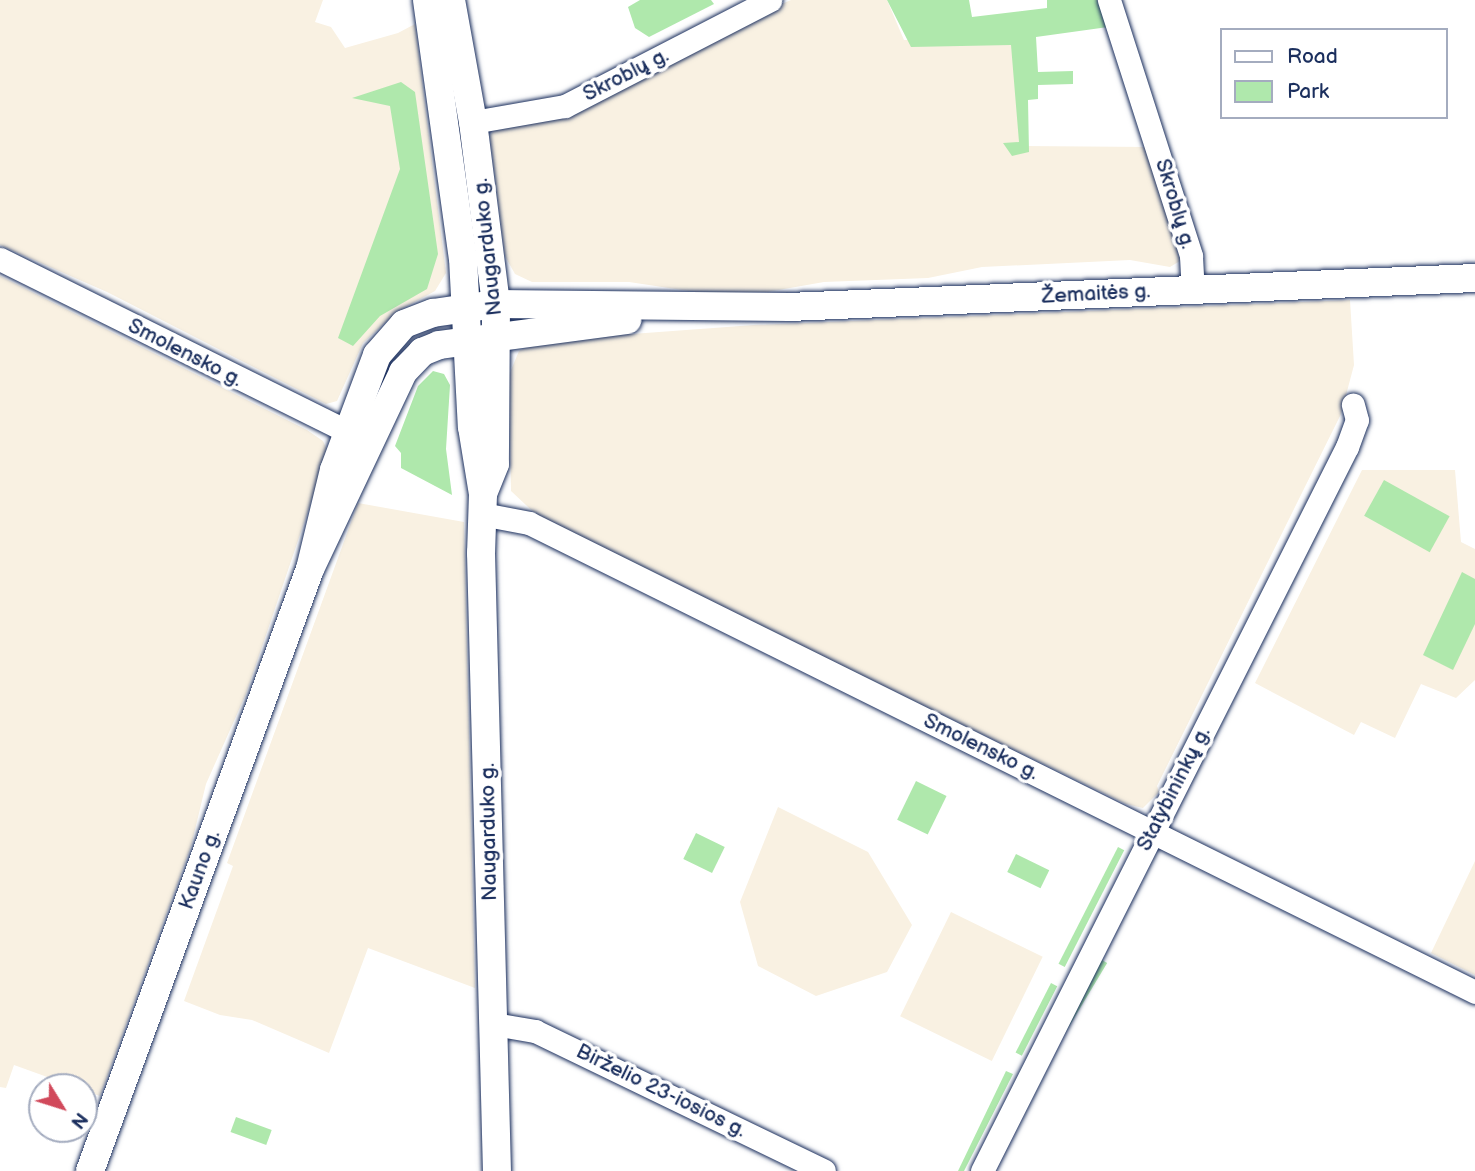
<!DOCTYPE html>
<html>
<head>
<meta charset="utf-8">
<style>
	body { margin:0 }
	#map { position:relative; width:1475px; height:1171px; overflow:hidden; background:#fff; font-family:"Balsamiq Sans",sans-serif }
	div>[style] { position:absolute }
	.built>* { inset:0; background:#f9f1e2; transform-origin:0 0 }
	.green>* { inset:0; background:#afe8ac; transform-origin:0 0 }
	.roads { filter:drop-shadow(0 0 2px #1b2f5e) drop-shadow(0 0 2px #1b2f5e) }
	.minor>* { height:23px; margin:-11.5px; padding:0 11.5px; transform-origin:11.5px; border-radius:11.5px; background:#fff }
	.major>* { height:28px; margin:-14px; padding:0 14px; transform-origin:14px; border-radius:14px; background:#fff }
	span { translate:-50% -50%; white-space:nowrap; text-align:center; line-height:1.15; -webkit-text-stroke:7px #fff; paint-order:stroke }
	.street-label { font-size:21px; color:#1b2f5e }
	.legend { position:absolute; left:1220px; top:28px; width:228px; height:91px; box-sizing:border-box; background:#fff; border:2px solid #a4acbf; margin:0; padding:9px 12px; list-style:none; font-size:21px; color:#1b2f5e }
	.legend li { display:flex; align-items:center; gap:14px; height:35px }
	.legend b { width:35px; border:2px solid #a4acbf }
	.north { position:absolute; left:28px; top:1073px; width:70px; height:70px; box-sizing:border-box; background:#fff; border:2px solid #a4acbf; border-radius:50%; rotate:128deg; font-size:19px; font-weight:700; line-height:28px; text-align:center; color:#1b2f5e }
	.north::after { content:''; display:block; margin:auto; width:24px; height:32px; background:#d1495b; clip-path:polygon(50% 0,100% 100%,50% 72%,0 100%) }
</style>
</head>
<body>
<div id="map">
	<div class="built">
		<i style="clip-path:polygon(0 0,323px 0,315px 22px,331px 27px,345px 48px,398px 33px,415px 24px,446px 273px,435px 291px,398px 311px,363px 343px,337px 401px,326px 404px,107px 292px,0 245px)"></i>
		<i style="clip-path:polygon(791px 0,887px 0,904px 40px,1014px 41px,1023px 146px,1151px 147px,1180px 261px,1170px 267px,1130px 260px,982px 267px,928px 278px,824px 282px,767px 292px,709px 294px,629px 282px,532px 282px,515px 274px,505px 256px,490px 136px,494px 130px)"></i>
		<i style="clip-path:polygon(0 276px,307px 430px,323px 441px,328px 452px,246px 694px,206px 784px,191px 846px,100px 1096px,14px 1065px,6px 1088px,0 1087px)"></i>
		<i style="clip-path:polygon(1350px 300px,1354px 365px,1341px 414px,1157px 786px,1159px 792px,1143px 808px,1126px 804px,542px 520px,511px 491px,509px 375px,519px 351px,537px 341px,754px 325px)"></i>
		<i style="clip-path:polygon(1362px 470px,1455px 470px,1461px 542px,1475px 549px,1475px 680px,1456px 698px,1421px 684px,1395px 738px,1361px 722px,1354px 735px,1255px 683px)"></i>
		<i style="clip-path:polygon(358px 503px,464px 522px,475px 988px,368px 948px,329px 1053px,252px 1020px,220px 1015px,184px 1001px,233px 866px,227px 863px)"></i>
		<i style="clip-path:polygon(778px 807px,868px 852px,912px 925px,887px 972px,816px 996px,758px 966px,740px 902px)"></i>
		<i style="clip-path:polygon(1475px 861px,1475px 975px,1431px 953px)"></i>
		<i style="left:951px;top:912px;width:102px;height:116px;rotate:26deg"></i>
	</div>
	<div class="green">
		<i style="clip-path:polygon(640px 0,711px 0,714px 4px,649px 37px,635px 28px,628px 7px)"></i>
		<i style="clip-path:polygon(887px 0,969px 0,972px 17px,1047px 8px,1047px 0,1097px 0,1108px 27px,1036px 37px,1038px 72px,1073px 71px,1073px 84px,1038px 85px,1038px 99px,1028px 100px,1029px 152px,1012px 156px,1003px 143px,1019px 142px,1011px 45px,911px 47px)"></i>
		<i style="clip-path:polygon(401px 82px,415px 92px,438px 254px,427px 289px,380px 316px,353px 346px,338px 338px,400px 169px,390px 106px,352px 98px)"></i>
		<i style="clip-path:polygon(433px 371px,444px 374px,450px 385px,446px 449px,452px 495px,401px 468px,401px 453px,395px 446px,418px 386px)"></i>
		<i style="left:1384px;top:480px;width:75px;height:41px;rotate:29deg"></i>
		<i style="clip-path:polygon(1462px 572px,1475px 579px,1475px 624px,1453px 670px,1423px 655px)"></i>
		<i style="left:916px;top:781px;width:34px;height:43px;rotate:26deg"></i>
		<i style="left:696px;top:833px;width:32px;height:29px;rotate:26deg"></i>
		<i style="left:1118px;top:847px;width:7px;height:131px;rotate:27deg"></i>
		<i style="left:1016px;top:854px;width:37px;height:20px;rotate:26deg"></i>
		<i style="left:1102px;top:960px;width:6px;height:236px;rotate:31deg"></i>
		<i style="left:1051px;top:983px;width:7px;height:78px;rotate:27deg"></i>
		<i style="clip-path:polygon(1006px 1071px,1013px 1074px,964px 1171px,958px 1171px)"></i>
		<i style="left:236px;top:1117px;width:38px;height:16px;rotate:20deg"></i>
	</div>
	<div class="roads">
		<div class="minor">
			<i style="left:1109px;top:0;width:269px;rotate:72.2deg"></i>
			<i style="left:1191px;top:256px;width:33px;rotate:87deg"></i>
			<i style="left:473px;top:122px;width:93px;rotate:-9.9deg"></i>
			<i style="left:565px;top:106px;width:231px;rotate:-27.3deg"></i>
			<i style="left:0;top:259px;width:405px;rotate:26.4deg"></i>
			<i style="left:482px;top:514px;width:48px;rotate:10.8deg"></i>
			<i style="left:529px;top:523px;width:1056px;rotate:26.37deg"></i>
			<i style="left:494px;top:1024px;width:42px;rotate:9.7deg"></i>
			<i style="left:535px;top:1031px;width:321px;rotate:25.8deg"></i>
			<i style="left:982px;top:1171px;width:811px;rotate:-63.25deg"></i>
			<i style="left:1347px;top:447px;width:29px;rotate:-70deg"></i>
			<i style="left:1357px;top:420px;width:16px;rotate:-105deg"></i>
		</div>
		<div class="major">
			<i style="left:427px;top:0;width:260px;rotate:82.1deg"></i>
			<i style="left:463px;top:258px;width:169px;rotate:87deg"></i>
			<i style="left:472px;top:427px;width:68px;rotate:80.7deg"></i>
			<i style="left:483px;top:494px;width:59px;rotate:91.9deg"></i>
			<i style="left:481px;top:553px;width:618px;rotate:88.52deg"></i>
			<i style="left:451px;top:0;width:124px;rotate:79.8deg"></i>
			<i style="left:473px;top:122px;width:183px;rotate:82.8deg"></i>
			<i style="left:496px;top:304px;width:160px;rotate:90.4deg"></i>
			<i style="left:495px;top:464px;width:32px;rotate:112deg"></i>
			<i style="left:310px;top:569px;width:102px;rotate:-76.4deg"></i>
			<i style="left:334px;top:470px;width:123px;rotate:-69.5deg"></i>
			<i style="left:377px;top:355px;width:41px;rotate:-48.9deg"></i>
			<i style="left:404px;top:324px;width:31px;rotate:-21deg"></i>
			<i style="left:433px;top:313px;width:64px;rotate:-8.1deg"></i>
			<i style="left:496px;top:304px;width:293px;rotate:0.6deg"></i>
			<i style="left:789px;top:307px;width:687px;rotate:-2.42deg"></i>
			<i style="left:90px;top:1171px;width:641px;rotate:-69.93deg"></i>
			<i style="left:310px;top:569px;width:218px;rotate:-64.7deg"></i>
			<i style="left:403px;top:372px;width:28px;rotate:-46deg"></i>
			<i style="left:422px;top:352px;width:18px;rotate:-22deg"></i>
			<i style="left:439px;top:345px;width:190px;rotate:-7.6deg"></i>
		</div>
	</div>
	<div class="street-label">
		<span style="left:626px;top:75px;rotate:-27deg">Skroblų g.</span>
		<span style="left:1175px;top:204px;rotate:73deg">Skroblų g.</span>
		<span style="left:488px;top:247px;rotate:-96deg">Naugarduko g.</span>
		<span style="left:1096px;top:294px;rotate:-3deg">Žemaitės g.</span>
		<span style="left:185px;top:353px;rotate:27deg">Smolensko g.</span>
		<span style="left:981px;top:747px;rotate:26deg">Smolensko g.</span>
		<span style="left:1174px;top:789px;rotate:-63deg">Statybininkų g.</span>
		<span style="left:489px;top:832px;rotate:-91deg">Naugarduko g.</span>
		<span style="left:200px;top:870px;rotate:-70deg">Kauno g.</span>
		<span style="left:661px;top:1091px;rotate:26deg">Birželio 23-iosios g.</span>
	</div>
	<ul class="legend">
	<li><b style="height:9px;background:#fff"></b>Road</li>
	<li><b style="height:19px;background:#afe8ac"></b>Park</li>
	</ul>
	<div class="north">N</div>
</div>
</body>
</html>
